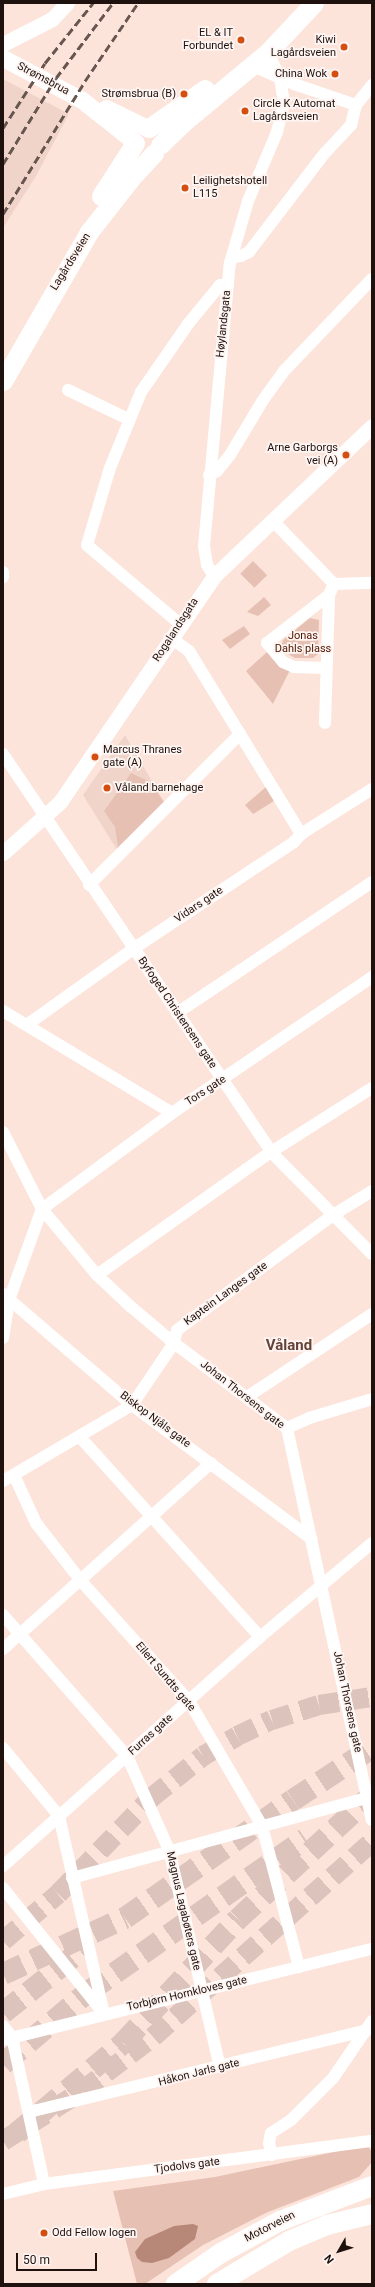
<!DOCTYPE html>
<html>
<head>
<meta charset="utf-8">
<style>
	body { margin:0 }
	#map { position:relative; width:375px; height:2287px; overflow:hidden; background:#fde4db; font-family:Roboto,sans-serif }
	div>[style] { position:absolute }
	.built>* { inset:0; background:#f0d4c9 }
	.green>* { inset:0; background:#e6c1b3; transform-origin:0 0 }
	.water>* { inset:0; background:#b78878 }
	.trunk-tunnel>* { height:20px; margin-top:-10px; transform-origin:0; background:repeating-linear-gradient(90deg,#dcc4bc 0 20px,transparent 0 30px) }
	.motorway-tunnel>* { height:22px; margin-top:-11px; transform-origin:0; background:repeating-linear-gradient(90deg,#dcc4bc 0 22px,transparent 0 33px) }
	.minor>* { height:12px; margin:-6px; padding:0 6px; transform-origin:6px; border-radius:6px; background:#fff }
	.tertiary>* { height:15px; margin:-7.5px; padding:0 7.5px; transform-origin:7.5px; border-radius:7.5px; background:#fff }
	.secondary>* { height:17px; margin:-8.5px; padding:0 8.5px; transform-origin:8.5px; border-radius:8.5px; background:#fff }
	.primary>* { height:19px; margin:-9.5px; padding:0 9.5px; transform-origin:9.5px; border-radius:9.5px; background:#fff }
	.trunk>* { height:20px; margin:-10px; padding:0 10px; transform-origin:10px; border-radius:10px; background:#fff }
	.rail>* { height:3px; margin-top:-1.5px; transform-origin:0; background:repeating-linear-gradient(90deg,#675650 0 8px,transparent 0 12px) }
	.dots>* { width:11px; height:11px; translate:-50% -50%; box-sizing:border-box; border:2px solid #fef5f2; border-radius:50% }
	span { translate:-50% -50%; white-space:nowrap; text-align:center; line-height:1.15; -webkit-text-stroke:3.5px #fef5f2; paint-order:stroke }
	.poi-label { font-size:11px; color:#1f110d }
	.right { translate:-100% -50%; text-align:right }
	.left { translate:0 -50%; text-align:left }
	.street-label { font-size:11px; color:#1f110d }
	.park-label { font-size:11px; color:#4e1500 }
	.district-label { font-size:15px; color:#644338; font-weight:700 }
	.frame { position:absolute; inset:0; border:4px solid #1f110d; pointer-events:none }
	.north { position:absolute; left:319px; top:2231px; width:40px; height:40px; -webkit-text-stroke:3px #fef5f2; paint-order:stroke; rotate:231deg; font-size:11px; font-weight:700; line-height:16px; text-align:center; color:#1f110d }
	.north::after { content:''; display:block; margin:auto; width:14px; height:18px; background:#1f110d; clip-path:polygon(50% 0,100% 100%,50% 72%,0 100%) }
	.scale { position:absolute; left:16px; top:2253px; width:81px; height:18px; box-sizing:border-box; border:2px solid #1f110d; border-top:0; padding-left:5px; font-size:12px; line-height:14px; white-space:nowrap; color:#1f110d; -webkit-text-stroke:3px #fef5f2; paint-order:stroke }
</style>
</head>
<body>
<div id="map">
	<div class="built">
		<i style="clip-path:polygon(3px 79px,69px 114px,36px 176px,3px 228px)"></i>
		<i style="clip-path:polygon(125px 735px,164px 802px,117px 850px,83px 795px)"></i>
	</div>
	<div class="green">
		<i style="left:253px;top:561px;width:20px;height:18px;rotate:45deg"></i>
		<i style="clip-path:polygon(264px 597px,271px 605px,258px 616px,247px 612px)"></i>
		<i style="clip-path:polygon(310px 618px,319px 620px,318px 654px,313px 658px,295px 658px,283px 651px,281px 647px,283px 640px)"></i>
		<i style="clip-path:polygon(244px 626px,250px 634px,230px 649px,222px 640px)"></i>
		<i style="clip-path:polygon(267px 652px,290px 670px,273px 704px,246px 671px)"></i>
		<i style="clip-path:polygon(131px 773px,150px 782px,164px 802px,118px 847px,115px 827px,104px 811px)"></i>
		<i style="clip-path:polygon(266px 787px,274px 801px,253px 814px,245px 805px)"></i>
		<i style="clip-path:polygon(367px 2145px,372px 2152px,372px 2162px,359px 2177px,268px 2212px,203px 2245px,145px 2284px,137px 2284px,113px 2191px,215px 2177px)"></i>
	</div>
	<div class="water">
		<i style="clip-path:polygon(193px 2224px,198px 2226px,195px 2239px,169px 2258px,152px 2263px,142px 2262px,137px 2258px,135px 2252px,145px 2239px,174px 2226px)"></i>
	</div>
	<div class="trunk-tunnel">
		<i style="left:3px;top:1941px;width:72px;rotate:-40.5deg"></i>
		<i style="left:58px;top:1894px;width:134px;rotate:-45.9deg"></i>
		<i style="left:151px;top:1798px;width:67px;rotate:-38.9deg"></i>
		<i style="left:203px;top:1756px;width:39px;rotate:-30deg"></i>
		<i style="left:237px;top:1736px;width:38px;rotate:-25deg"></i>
		<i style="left:272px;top:1720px;width:49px;rotate:-17.7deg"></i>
		<i style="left:319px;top:1705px;width:54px;rotate:-8.6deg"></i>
		<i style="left:3px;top:2141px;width:93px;rotate:-32.3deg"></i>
		<i style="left:82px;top:2091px;width:89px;rotate:-37.3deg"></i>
		<i style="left:153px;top:2037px;width:293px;rotate:-41.7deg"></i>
	</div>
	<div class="motorway-tunnel">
		<i style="left:3px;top:1974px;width:134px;rotate:-24.7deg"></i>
		<i style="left:125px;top:1918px;width:205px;rotate:-35.1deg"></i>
		<i style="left:293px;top:1800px;width:95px;rotate:-33.4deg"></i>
		<i style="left:3px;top:2013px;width:102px;rotate:-38.7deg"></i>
		<i style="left:3px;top:2064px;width:111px;rotate:-40.3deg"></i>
		<i style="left:88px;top:1992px;width:266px;rotate:-35.2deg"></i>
		<i style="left:17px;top:2133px;width:139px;rotate:-40.3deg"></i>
		<i style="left:123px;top:2043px;width:169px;rotate:-47.2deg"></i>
		<i style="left:238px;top:1919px;width:183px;rotate:-42.8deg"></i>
	</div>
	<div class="minor">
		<i style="left:253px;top:66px;width:45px;rotate:23.7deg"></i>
		<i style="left:294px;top:84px;width:65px;rotate:18.7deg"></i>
		<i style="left:232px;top:257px;width:9px;rotate:-6deg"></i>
		<i style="left:241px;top:256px;width:9px;rotate:-27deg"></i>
		<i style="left:249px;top:252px;width:123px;rotate:-52.6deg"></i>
		<i style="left:324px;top:154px;width:40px;rotate:-47deg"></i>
		<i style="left:351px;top:125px;width:21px;rotate:-76deg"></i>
		<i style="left:356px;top:105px;width:26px;rotate:-51deg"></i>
		<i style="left:68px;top:390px;width:67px;rotate:25.8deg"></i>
		<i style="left:209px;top:475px;width:9px;rotate:-27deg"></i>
		<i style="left:217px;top:471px;width:21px;rotate:-51deg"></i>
		<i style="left:230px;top:455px;width:64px;rotate:-59deg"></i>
		<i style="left:263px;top:400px;width:34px;rotate:-54deg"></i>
		<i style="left:283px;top:372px;width:129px;rotate:-46.3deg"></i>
		<i style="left:273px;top:521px;width:88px;rotate:45.9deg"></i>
		<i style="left:334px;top:584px;width:38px;rotate:-2deg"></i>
		<i style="left:3px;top:572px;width:5px;rotate:90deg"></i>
		<i style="left:214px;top:576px;width:13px;rotate:-122deg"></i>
		<i style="left:207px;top:565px;width:19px;rotate:-99deg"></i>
		<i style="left:204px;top:546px;width:284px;rotate:-84.8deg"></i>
		<i style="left:230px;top:263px;width:65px;rotate:-73.8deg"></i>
		<i style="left:248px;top:201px;width:75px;rotate:-67.2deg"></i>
		<i style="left:277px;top:132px;width:30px;rotate:-76deg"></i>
		<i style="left:284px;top:103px;width:25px;rotate:-99deg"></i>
		<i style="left:280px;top:78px;width:29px;rotate:-115deg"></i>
		<i style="left:180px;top:624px;width:122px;rotate:-139.7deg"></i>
		<i style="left:87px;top:545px;width:80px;rotate:-73.4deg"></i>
		<i style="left:110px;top:468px;width:82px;rotate:-67.8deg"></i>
		<i style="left:141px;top:392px;width:83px;rotate:-55.3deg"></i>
		<i style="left:188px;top:324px;width:50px;rotate:-50.6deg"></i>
		<i style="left:220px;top:285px;width:8px"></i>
		<i style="left:171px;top:638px;width:22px;rotate:36deg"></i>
		<i style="left:189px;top:651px;width:215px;rotate:58.5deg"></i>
		<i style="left:325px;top:668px;width:31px;rotate:-178deg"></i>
		<i style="left:294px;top:667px;width:12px;rotate:-156deg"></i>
		<i style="left:283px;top:662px;width:25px;rotate:-130deg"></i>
		<i style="left:267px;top:643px;width:78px;rotate:-37.7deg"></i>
		<i style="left:329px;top:595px;width:12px;rotate:-66deg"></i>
		<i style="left:325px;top:723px;width:128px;rotate:-88.2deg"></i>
		<i style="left:3px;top:754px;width:480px;rotate:56deg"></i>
		<i style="left:271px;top:1152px;width:144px;rotate:45.3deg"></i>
		<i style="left:89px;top:885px;width:214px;rotate:-45deg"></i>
		<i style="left:3px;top:1011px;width:197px;rotate:31.1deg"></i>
		<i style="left:177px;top:1013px;width:235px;rotate:-33.9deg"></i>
		<i style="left:28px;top:1024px;width:129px;rotate:-35.5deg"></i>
		<i style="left:133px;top:949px;width:193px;rotate:-33.6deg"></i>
		<i style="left:294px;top:842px;width:11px;rotate:-49deg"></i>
		<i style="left:301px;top:834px;width:84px;rotate:-32.4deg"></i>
		<i style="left:3px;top:1132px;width:86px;rotate:63.1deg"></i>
		<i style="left:42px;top:1209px;width:86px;rotate:50.2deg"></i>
		<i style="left:97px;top:1275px;width:45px;rotate:43.2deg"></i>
		<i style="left:130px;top:1306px;width:57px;rotate:40.1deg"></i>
		<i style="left:174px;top:1343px;width:141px;rotate:37deg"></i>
		<i style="left:287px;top:1428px;width:401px;rotate:77.8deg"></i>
		<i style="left:42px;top:1209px;width:162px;rotate:-36.4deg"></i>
		<i style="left:172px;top:1113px;width:242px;rotate:-34.2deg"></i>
		<i style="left:97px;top:1275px;width:213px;rotate:-35.3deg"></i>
		<i style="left:271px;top:1152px;width:120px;rotate:-32.4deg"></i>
		<i style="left:3px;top:1294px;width:170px;rotate:40.7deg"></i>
		<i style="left:132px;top:1405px;width:224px;rotate:36.7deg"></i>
		<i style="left:3px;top:1338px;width:38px;rotate:-81deg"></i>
		<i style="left:9px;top:1300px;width:97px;rotate:-70.1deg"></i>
		<i style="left:247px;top:1397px;width:150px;rotate:-33.6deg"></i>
		<i style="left:287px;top:1428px;width:24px;rotate:-24deg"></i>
		<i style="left:309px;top:1418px;width:66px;rotate:-16.8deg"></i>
		<i style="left:80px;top:1437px;width:269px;rotate:48deg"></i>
		<i style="left:14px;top:1475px;width:53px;rotate:65.4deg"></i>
		<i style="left:36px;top:1523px;width:73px;rotate:52.2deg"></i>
		<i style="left:81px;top:1581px;width:161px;rotate:48deg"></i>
		<i style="left:189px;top:1701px;width:145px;rotate:59.7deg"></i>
		<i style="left:262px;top:1826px;width:146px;rotate:75.3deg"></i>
		<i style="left:3px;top:1481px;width:150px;rotate:-30.5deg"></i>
		<i style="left:132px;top:1405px;width:75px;rotate:-55.9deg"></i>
		<i style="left:174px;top:1343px;width:13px;rotate:-77deg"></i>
		<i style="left:177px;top:1330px;width:194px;rotate:-36.4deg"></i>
		<i style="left:333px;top:1215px;width:46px;rotate:-31.6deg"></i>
		<i style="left:3px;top:1615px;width:188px;rotate:48.7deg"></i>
		<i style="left:127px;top:1756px;width:103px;rotate:65.9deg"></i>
		<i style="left:169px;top:1850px;width:223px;rotate:76.8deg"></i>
		<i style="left:3px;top:1649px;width:279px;rotate:-41.8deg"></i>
		<i style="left:3px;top:1748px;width:88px;rotate:50.5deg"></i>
		<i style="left:59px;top:1816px;width:203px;rotate:77.2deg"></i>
		<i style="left:3px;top:1866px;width:344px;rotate:-41.7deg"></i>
		<i style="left:260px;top:1637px;width:146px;rotate:-40deg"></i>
		<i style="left:72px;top:1878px;width:306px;rotate:-15.2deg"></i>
		<i style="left:3px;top:1888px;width:158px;rotate:51.2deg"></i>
		<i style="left:3px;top:2026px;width:14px;rotate:51deg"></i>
		<i style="left:12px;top:2037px;width:150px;rotate:77.7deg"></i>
		<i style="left:3px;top:2040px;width:380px;rotate:-13.9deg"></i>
		<i style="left:29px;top:2112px;width:348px;rotate:-13.6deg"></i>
		<i style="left:272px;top:2155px;width:12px;rotate:-104deg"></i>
		<i style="left:269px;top:2143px;width:10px;rotate:-79deg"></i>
		<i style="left:271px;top:2133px;width:24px;rotate:-33deg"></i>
		<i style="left:291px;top:2120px;width:59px;rotate:-45deg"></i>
		<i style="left:333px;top:2078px;width:69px;rotate:-55.6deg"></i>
		<i style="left:3px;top:2194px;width:42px;rotate:-13.7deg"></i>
		<i style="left:44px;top:2184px;width:331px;rotate:-7.5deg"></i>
	</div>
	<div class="tertiary">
		<i style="left:3px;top:44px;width:55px;rotate:-27deg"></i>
		<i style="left:52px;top:19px;width:22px;rotate:-47deg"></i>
		<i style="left:3px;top:853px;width:76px;rotate:-41.8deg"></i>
		<i style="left:60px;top:802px;width:273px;rotate:-55.7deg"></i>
		<i style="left:214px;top:576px;width:218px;rotate:-43.5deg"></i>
	</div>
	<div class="secondary">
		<i style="left:3px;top:58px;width:89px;rotate:28deg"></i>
		<i style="left:82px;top:100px;width:68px;rotate:38.4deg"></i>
		<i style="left:106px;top:108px;width:46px;rotate:26deg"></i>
	</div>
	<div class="primary">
		<i style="left:149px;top:128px;width:68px;rotate:-34.9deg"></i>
		<i style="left:160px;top:145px;width:35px;rotate:-44deg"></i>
		<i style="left:185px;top:121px;width:108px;rotate:-39.7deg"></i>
		<i style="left:268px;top:52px;width:67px;rotate:-46.8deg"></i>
		<i style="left:101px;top:196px;width:63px;rotate:-57.3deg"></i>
		<i style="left:3px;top:381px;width:172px;rotate:-60deg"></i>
		<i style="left:89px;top:232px;width:68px;rotate:-52.1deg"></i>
		<i style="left:131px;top:178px;width:34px;rotate:-47deg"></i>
	</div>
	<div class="trunk">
		<i style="left:176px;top:2284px;width:55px;rotate:-34.6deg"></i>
		<i style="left:221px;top:2253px;width:67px;rotate:-28.5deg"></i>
		<i style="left:280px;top:2221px;width:98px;rotate:-20.8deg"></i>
		<i style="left:217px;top:2284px;width:84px;rotate:-30.8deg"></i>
		<i style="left:289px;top:2241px;width:41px;rotate:-22.8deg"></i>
		<i style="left:327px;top:2225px;width:46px;rotate:-13.7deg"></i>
	</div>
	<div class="rail">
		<i style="left:3px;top:128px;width:77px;rotate:-57.1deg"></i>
		<i style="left:45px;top:63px;width:77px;rotate:-51.3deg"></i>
		<i style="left:3px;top:164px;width:101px;rotate:-58.4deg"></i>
		<i style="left:56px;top:78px;width:94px;rotate:-52.8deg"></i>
		<i style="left:3px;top:214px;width:156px;rotate:-58.3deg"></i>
		<i style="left:85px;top:81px;width:94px;rotate:-55.8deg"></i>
	</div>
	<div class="dots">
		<i style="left:241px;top:40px;background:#d44f0f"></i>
		<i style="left:344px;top:47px;background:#d44f0f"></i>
		<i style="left:335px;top:74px;background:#d44f0f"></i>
		<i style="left:184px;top:94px;background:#d44f0f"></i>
		<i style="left:245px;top:111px;background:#d44f0f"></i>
		<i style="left:185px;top:188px;background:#d44f0f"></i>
		<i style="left:346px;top:455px;background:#d44f0f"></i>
		<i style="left:95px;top:757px;background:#d44f0f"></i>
		<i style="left:107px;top:788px;background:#d44f0f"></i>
		<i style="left:44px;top:2233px;background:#d44f0f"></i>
	</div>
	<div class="poi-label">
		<span class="right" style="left:233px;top:40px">EL &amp; IT<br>Forbundet</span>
		<span class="right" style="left:336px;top:47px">Kiwi<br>Lagårdsveien</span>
		<span class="right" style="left:327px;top:74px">China Wok</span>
		<span class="right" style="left:176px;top:94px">Strømsbrua (B)</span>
		<span class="left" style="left:253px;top:111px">Circle K Automat<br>Lagårdsveien</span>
		<span class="left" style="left:193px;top:188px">Leilighetshotell<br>L115</span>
		<span class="right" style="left:338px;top:455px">Arne Garborgs<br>vei (A)</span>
		<span class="left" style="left:103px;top:757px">Marcus Thranes<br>gate (A)</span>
		<span class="left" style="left:115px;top:788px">Våland barnehage</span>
		<span class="left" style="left:52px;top:2233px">Odd Fellow logen</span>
	</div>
	<div class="street-label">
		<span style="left:43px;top:79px;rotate:28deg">Strømsbrua</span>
		<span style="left:71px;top:262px;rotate:-58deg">Lagårdsveien</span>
		<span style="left:224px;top:324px;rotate:-84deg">Høylandsgata</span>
		<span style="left:176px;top:630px;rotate:-57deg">Rogalandsgata</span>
		<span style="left:199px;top:905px;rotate:-34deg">Vidars gate</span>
		<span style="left:177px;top:1013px;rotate:56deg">Byfoged Christensens gate</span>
		<span style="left:206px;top:1091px;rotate:-33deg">Tors gate</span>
		<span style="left:226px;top:1294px;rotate:-36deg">Kaptein Langes gate</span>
		<span style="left:242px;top:1395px;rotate:38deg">Johan Thorsens gate</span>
		<span style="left:155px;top:1420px;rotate:37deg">Biskop Njåls gate</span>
		<span style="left:165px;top:1677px;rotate:50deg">Eilert Sundts gate</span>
		<span style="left:347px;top:1702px;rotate:78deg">Johan Thorsens gate</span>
		<span style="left:151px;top:1735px;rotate:-42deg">Furras gate</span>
		<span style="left:183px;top:1911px;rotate:77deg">Magnus Lagabøters gate</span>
		<span style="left:187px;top:1994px;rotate:-13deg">Torbjørn Hornkloves gate</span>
		<span style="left:199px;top:2073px;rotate:-14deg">Håkon Jarls gate</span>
		<span style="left:187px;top:2166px;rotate:-7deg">Tjodolvs gate</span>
		<span style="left:270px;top:2227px;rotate:-27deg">Motorveien</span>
	</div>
	<div class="park-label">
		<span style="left:303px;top:643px">Jonas<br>Dahls plass</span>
	</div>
	<div class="district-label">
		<span style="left:289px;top:1346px">Våland</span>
	</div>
	<div class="frame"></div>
	<div class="north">N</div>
	<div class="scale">50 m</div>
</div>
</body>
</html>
